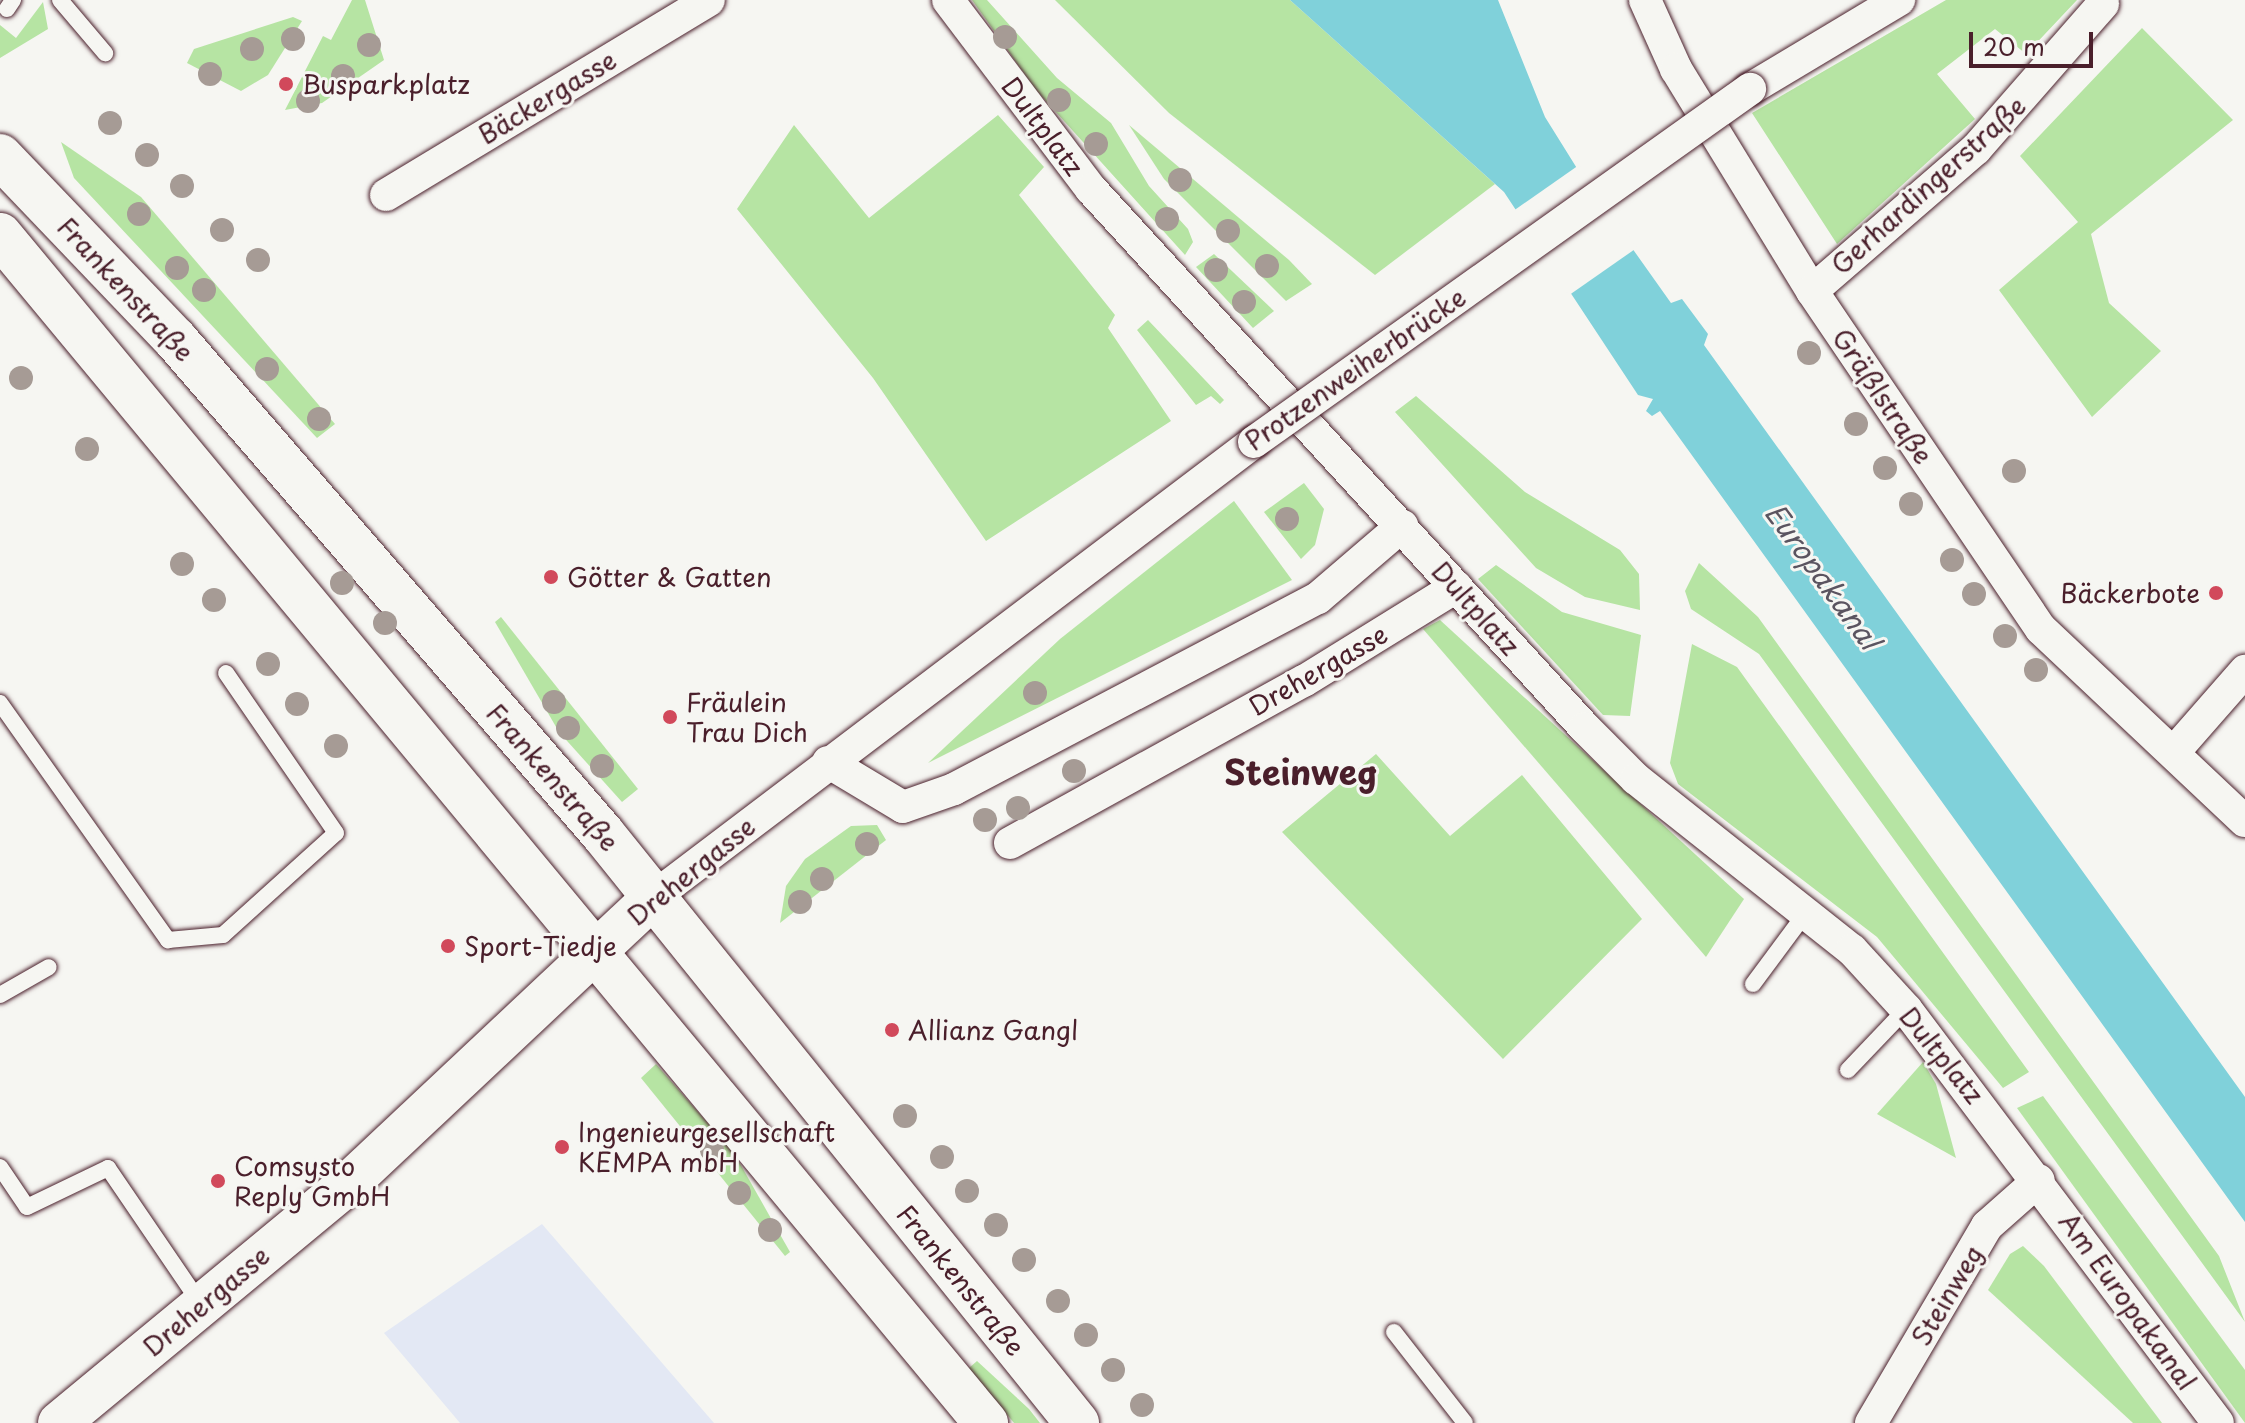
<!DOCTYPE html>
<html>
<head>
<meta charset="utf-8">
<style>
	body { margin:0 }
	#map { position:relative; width:2245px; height:1423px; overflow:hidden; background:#f6f6f2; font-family:"Playpen Sans",sans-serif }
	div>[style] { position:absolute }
	.built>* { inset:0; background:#e3e8f4 }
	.green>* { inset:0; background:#b6e4a3 }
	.water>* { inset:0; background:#80d1da }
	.pier>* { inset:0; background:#f6f6f2; transform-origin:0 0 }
	.roads { filter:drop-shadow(0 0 2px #4a1f2b) drop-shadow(0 0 2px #4a1f2b) }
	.service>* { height:16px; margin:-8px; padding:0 8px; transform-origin:8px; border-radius:8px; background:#f6f6f2 }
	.minor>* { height:32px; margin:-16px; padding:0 16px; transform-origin:16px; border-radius:16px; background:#f6f6f2 }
	.tertiary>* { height:42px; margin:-21px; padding:0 21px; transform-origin:21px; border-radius:21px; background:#f6f6f2 }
	.secondary>* { height:44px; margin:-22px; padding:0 22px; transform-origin:22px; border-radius:22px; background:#f6f6f2 }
	.bridges { filter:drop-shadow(0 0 2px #4a1f2b) drop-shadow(0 0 2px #4a1f2b) }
	.minor-bridge>* { height:32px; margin:-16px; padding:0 16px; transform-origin:16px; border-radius:16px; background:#f6f6f2 }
	.trees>* { width:24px; height:24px; margin:-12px; border-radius:50%; background:#a69b95 }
	.dots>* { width:22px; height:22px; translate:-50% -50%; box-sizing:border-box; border:4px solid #f6f6f2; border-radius:50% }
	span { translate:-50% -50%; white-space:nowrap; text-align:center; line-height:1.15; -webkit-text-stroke:6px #f6f6f2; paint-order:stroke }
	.poi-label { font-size:26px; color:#4a1f2b }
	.left { translate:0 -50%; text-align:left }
	.right { translate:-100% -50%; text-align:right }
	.street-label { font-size:26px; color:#4a1f2b }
	.water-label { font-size:28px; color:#5a5460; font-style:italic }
	.district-label { font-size:34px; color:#4a1f2b; font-weight:700 }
	.scale { position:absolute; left:1969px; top:32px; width:124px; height:36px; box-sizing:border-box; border:4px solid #4a1f2b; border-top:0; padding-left:10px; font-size:24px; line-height:28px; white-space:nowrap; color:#4a1f2b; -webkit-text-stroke:6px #f6f6f2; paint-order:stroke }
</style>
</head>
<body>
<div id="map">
	<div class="built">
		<i style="clip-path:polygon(542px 1224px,714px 1423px,460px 1423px,384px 1333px)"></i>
	</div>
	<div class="green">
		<i style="clip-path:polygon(352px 0,365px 0,384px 60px,322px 103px,285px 110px,323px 36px,331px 40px)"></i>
		<i style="clip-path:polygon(972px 0,987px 0,1057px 78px,1111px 123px,1149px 186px,1188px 229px,1193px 242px,1185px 255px,1036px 90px)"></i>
		<i style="clip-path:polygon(1055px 0,1290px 0,1495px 184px,1375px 275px,1169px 113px)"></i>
		<i style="clip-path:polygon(1946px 0,2077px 0,2026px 54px,1995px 29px,1937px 74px,1975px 119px,1837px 244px,1752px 113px)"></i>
		<i style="clip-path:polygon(43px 2px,48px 29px,0 58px,0 25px,16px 38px)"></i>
		<i style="clip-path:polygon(293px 17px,302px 21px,268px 75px,241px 91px,187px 63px,194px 49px)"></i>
		<i style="clip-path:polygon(2142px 28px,2233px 120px,2091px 234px,2109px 303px,2161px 351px,2092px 417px,1999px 290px,2078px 222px,2020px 156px)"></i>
		<i style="clip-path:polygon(998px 115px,1044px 167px,1019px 195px,1115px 315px,1108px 328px,1171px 421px,986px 541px,873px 378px,737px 209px,794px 125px,869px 218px)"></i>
		<i style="clip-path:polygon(1129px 125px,1289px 260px,1312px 284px,1286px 301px,1164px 179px)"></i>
		<i style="clip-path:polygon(61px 142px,141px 197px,335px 424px,317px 438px,74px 178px)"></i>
		<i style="clip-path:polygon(1214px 254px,1274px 311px,1253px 328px,1196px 267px)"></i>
		<i style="clip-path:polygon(1148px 320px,1224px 400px,1220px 404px,1211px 396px,1196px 405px,1137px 330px)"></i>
		<i style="clip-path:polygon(1416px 396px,1525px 492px,1620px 550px,1639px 574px,1640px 610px,1585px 597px,1536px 568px,1395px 412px)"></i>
		<i style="clip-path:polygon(1304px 483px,1324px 509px,1315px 545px,1301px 559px,1264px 512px)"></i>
		<i style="clip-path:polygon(1234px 501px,1292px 580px,928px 763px,1060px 639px)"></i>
		<i style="clip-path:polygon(1699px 563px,1758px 617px,2219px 1256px,2245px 1322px,1759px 654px,1691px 609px,1685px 591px)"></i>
		<i style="clip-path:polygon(1496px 565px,1562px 612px,1641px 635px,1630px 716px,1603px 715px,1478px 579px)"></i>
		<i style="clip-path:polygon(501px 617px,638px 789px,622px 802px,559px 732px,495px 622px)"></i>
		<i style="clip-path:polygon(1440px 620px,1744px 899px,1706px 957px,1423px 629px)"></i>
		<i style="clip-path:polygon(1692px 644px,1737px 667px,2029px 1072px,2003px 1088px,1877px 937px,1678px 784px,1670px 763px)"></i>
		<i style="clip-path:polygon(1376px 754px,1450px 836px,1522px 775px,1642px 919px,1503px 1059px,1282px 832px)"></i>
		<i style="clip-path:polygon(877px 825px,886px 840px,780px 923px,786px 886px,805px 859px,851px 826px)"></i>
		<i style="clip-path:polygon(1923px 1062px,1936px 1084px,1956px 1158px,1877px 1114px)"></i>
		<i style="clip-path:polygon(656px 1064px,734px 1153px,790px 1252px,785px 1256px,641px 1078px)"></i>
		<i style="clip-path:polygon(2043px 1096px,2245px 1370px,2245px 1423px,2017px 1108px)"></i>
		<i style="clip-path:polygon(2023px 1246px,2044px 1266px,2162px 1423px,2133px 1423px,1988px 1290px,2010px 1254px)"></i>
		<i style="clip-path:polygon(977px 1361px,1029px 1409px,1040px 1423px,1014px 1423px,969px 1368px)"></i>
	</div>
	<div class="water">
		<i style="clip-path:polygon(1290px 0,1498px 0,1545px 117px,1588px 186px,1671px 303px,1682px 299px,1708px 334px,1704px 345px,2245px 1097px,2245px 1222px,1660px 411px,1652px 416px,1646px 411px,1653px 399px,1638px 395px,1504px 192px)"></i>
	</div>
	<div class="pier">
		<i style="left:1579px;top:165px;width:101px;height:83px;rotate:55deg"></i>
	</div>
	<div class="roads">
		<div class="service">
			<i style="left:60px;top:0;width:70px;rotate:49.7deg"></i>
			<i style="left:7px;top:9px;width:11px;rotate:-56deg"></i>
			<i style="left:0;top:703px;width:291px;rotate:54.7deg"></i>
			<i style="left:168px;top:940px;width:55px;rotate:-5.2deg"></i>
			<i style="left:223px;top:935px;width:152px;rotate:-42.1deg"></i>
			<i style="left:336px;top:833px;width:194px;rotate:-124.5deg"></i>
			<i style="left:1753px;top:984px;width:87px;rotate:-53.4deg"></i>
			<i style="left:0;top:995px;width:56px;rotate:-29.7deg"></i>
			<i style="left:1848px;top:1070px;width:84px;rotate:-46.4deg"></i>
			<i style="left:0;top:1167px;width:48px;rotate:56deg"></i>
			<i style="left:27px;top:1207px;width:90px;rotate:-25.7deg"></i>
			<i style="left:108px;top:1168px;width:163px;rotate:55.7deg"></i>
			<i style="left:1394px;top:1332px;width:115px;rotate:52deg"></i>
		</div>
		<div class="minor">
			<i style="left:948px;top:0;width:237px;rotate:52.9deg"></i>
			<i style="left:1091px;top:189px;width:731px;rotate:47.49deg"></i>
			<i style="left:1585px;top:728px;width:72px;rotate:45deg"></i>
			<i style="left:1636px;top:779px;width:275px;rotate:38.4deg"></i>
			<i style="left:1852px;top:950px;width:80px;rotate:47.5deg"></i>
			<i style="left:1906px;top:1009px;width:518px;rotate:53deg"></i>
			<i style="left:1645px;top:0;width:76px;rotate:65.8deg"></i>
			<i style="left:1676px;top:69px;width:260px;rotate:58.5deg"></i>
			<i style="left:1812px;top:291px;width:408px;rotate:55.9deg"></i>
			<i style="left:2041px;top:629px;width:280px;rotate:43.3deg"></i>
			<i style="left:1750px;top:89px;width:174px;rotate:-30.9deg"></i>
			<i style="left:386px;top:195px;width:377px;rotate:-31.1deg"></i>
			<i style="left:1812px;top:291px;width:217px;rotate:-40.9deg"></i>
			<i style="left:1976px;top:149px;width:193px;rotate:-48.8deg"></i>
			<i style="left:2174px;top:752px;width:108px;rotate:-48.8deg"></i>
			<i style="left:828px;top:762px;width:87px;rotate:31deg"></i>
			<i style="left:903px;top:807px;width:54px;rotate:-19.4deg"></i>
			<i style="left:954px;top:789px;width:411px;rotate:-27.7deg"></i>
			<i style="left:1318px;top:598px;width:111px;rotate:-40.6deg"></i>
			<i style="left:1010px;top:843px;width:336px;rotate:-28.9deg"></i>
			<i style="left:1304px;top:681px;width:179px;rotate:-31.7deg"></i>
			<i style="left:655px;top:896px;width:752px;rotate:-37.16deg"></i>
			<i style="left:1871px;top:1423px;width:229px;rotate:-59.5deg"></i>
			<i style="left:1987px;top:1226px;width:69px;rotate:-41.5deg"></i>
		</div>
		<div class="tertiary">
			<i style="left:59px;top:1423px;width:374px;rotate:-39.6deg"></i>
			<i style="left:347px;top:1185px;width:422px;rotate:-43.2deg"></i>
		</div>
		<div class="secondary">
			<i style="left:0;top:156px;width:253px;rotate:46.3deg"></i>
			<i style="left:175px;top:339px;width:654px;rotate:49.15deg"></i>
			<i style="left:603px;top:834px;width:756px;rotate:51.17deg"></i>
			<i style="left:0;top:235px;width:1544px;rotate:50.31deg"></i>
		</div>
	</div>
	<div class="bridges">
		<div class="minor-bridge">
			<i style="left:1254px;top:442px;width:609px;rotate:-35.44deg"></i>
		</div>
	</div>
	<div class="trees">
		<i style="left:1005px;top:37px"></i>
		<i style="left:293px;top:39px"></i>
		<i style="left:369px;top:45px"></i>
		<i style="left:252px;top:49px"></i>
		<i style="left:210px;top:74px"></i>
		<i style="left:343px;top:76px"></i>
		<i style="left:1059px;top:100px"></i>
		<i style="left:308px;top:101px"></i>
		<i style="left:110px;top:123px"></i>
		<i style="left:1096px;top:144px"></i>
		<i style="left:147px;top:155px"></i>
		<i style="left:1180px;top:180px"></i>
		<i style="left:182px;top:186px"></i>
		<i style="left:139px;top:214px"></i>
		<i style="left:1167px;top:219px"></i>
		<i style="left:222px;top:230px"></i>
		<i style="left:1228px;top:231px"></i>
		<i style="left:258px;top:260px"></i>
		<i style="left:1267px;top:266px"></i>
		<i style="left:177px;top:268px"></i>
		<i style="left:1216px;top:270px"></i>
		<i style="left:204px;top:290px"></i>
		<i style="left:1244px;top:302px"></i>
		<i style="left:1809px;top:353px"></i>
		<i style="left:267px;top:369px"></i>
		<i style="left:21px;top:378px"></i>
		<i style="left:319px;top:419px"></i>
		<i style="left:1856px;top:424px"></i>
		<i style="left:87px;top:449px"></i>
		<i style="left:1885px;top:468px"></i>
		<i style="left:2014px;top:471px"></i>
		<i style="left:1911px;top:504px"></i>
		<i style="left:1287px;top:519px"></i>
		<i style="left:1952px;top:560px"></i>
		<i style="left:182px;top:564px"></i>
		<i style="left:342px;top:583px"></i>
		<i style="left:1974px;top:594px"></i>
		<i style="left:214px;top:600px"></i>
		<i style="left:385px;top:623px"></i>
		<i style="left:2005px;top:636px"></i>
		<i style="left:268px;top:664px"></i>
		<i style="left:2036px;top:670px"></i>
		<i style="left:1035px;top:693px"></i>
		<i style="left:554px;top:702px"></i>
		<i style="left:297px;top:704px"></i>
		<i style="left:568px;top:728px"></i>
		<i style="left:336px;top:746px"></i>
		<i style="left:602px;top:766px"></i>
		<i style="left:1074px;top:771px"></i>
		<i style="left:1018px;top:808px"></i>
		<i style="left:985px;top:820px"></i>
		<i style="left:867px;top:844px"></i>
		<i style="left:822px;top:879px"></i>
		<i style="left:800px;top:902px"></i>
		<i style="left:905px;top:1116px"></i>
		<i style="left:712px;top:1150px"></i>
		<i style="left:942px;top:1157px"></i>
		<i style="left:967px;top:1191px"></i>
		<i style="left:739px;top:1193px"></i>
		<i style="left:996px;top:1225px"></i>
		<i style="left:770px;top:1230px"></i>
		<i style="left:1024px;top:1260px"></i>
		<i style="left:1058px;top:1301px"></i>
		<i style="left:1086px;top:1335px"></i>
		<i style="left:1113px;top:1370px"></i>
		<i style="left:1142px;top:1405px"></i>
	</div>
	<div class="dots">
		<i style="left:286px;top:84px;background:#d1495b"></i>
		<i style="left:551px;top:577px;background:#d1495b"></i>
		<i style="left:2216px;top:593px;background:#d1495b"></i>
		<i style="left:670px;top:717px;background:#d1495b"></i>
		<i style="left:448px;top:946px;background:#d1495b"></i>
		<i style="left:892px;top:1030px;background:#d1495b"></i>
		<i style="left:562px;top:1147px;background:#d1495b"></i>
		<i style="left:218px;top:1181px;background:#d1495b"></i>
	</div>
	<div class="poi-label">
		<span class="left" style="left:302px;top:84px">Busparkplatz</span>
		<span class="left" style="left:567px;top:577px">Götter &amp; Gatten</span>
		<span class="right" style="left:2200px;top:593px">Bäckerbote</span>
		<span class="left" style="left:686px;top:717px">Fräulein<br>Trau Dich</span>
		<span class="left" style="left:464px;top:946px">Sport-Tiedje</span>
		<span class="left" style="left:908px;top:1030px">Allianz Gangl</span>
		<span class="left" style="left:578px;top:1147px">Ingenieurgesellschaft<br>KEMPA mbH</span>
		<span class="left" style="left:234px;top:1181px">Comsysto<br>Reply GmbH</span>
	</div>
	<div class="street-label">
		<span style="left:547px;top:97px;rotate:-31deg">Bäckergasse</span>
		<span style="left:1043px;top:126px;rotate:53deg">Dultplatz</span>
		<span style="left:1928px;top:185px;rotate:-42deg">Gerhardingerstraße</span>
		<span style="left:126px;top:289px;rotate:47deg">Frankenstraße</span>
		<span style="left:1355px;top:369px;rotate:-35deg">Protzenweiherbrücke</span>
		<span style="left:1883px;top:396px;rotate:56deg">Gräßlstraße</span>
		<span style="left:1476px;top:608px;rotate:48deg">Dultplatz</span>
		<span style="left:1318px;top:670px;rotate:-30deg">Drehergasse</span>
		<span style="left:553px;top:777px;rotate:49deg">Frankenstraße</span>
		<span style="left:691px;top:871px;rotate:-39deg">Drehergasse</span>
		<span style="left:1942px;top:1055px;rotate:51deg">Dultplatz</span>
		<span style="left:961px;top:1280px;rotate:51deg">Frankenstraße</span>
		<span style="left:1947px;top:1295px;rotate:-59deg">Steinweg</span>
		<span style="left:206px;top:1301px;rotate:-40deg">Drehergasse</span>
		<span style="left:2128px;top:1301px;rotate:54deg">Am Europakanal</span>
	</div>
	<div class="water-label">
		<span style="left:1823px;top:576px;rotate:54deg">Europakanal</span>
	</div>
	<div class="district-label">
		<span style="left:1301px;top:772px">Steinweg</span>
	</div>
	<div class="scale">20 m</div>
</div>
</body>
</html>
